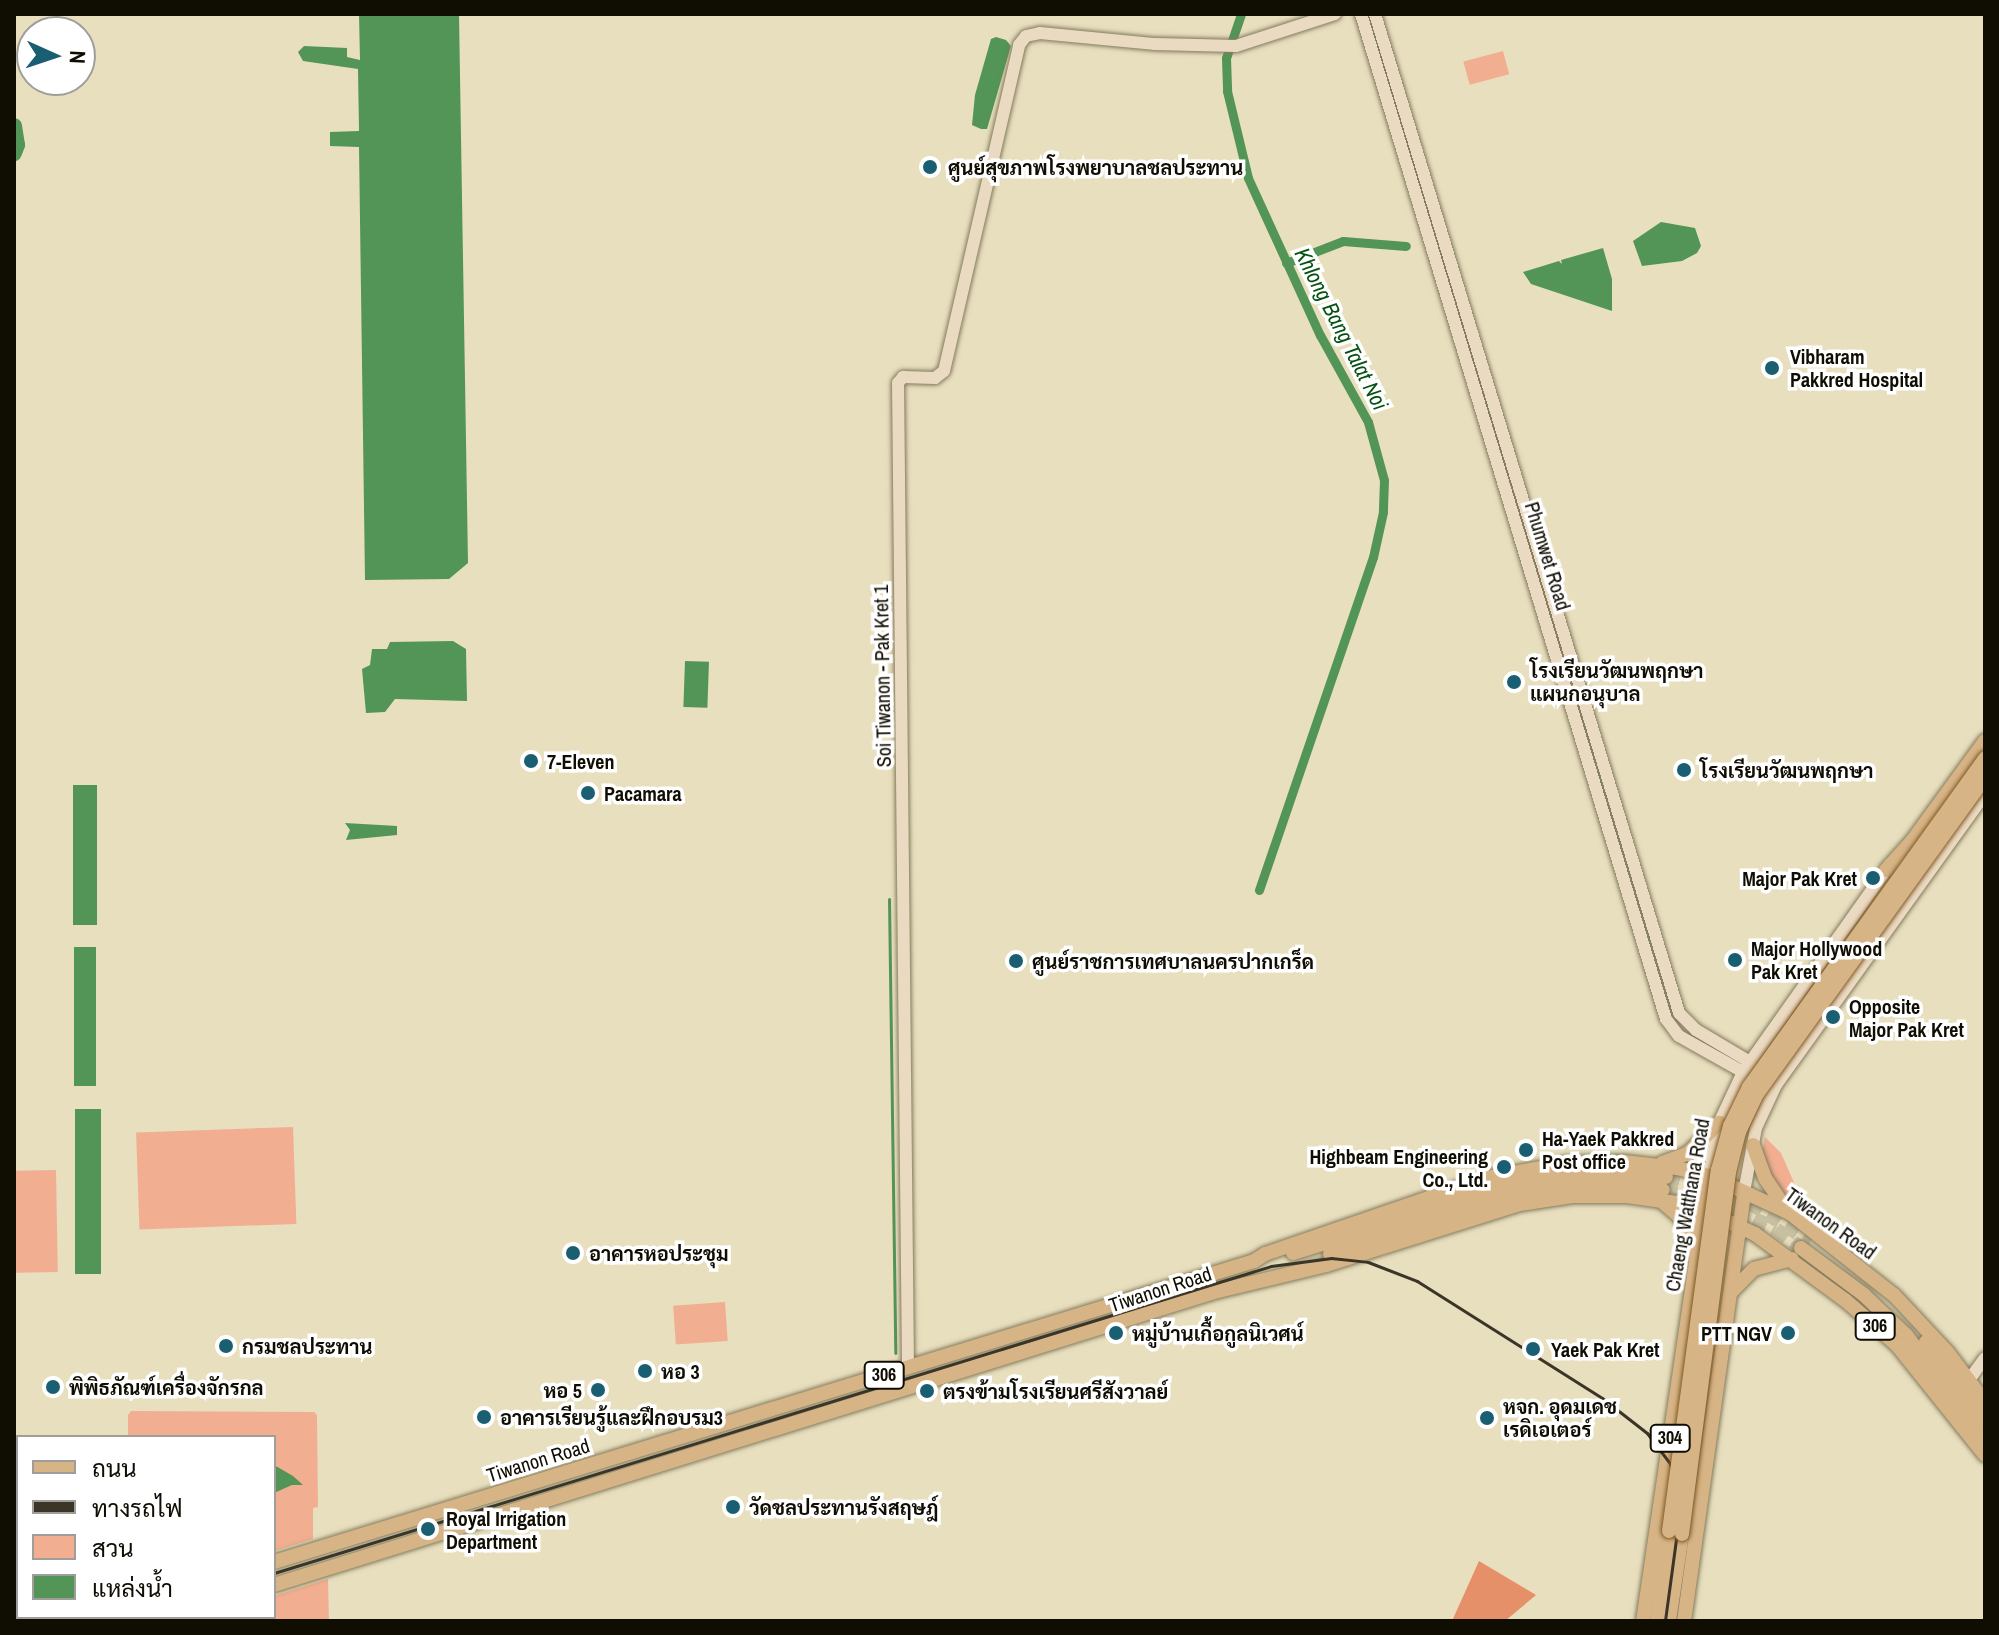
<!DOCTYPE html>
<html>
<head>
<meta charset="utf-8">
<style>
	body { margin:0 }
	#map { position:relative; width:1999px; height:1635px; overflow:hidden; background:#e8dfbe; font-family:"Archivo Narrow",Sarabun,sans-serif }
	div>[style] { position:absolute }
	.green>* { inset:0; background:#f2ae90; transform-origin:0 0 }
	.forest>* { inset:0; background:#e6906a }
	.water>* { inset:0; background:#529556; transform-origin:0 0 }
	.stream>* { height:3px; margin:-1.5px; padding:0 1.5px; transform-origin:1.5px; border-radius:1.5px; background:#529556 }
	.canal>* { height:9px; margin:-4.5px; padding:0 4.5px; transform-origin:4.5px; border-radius:4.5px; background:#529556 }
	.river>* { height:16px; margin:-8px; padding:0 8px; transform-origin:8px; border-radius:8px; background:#529556 }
	.primary-tunnel>* { height:14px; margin-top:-7px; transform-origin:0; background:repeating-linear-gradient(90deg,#c8c0a2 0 14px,transparent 0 21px) }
	.roads { filter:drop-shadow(0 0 2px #837b5d) drop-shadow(0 0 2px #837b5d) }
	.secondary>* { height:12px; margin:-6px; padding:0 6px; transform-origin:6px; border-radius:6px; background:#ebdac2 }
	.primary>* { height:14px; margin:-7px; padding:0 7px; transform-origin:7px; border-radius:7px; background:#d7b486 }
	.rail>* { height:3px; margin:-1.5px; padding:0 1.5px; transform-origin:1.5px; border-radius:1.5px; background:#3a3527 }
	.bridges { filter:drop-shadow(0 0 2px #805924) drop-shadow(0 0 2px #805924) }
	.primary-bridge>* { height:14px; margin:-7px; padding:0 7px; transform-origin:7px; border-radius:7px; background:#d7b486 }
	.dots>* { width:22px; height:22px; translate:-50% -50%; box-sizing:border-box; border:4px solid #fff; border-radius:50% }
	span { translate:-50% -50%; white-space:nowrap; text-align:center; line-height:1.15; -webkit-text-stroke:7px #fff; paint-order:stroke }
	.shield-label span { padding:2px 6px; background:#fff; border:2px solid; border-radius:6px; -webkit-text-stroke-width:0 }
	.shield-label { font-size:18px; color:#100d03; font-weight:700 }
	.poi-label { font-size:20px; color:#100d03; font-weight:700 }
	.left { translate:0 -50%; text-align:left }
	.right { translate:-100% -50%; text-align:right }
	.street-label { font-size:20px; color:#100d03 }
	.water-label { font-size:22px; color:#055213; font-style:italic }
	.frame { position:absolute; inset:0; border:16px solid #100d03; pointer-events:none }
	.legend { position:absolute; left:16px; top:1435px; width:260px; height:184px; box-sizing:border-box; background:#fff; border:2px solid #9f9e9a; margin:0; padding:10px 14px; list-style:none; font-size:24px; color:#100d03 }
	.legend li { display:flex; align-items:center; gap:16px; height:40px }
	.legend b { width:40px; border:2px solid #9f9e9a }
	.north { position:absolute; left:16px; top:16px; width:80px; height:80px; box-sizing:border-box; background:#fff; border:2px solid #9f9e9a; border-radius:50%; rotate:93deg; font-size:22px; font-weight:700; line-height:32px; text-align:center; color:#100d03 }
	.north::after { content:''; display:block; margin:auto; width:28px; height:36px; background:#1a5e71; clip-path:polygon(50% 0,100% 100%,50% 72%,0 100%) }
</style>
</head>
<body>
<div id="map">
	<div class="green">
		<i style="left:1503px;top:51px;width:24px;height:41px;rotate:75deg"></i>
		<i style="left:293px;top:1127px;width:97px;height:157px;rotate:88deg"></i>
		<i style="clip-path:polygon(1765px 1137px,1781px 1153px,1803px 1203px,1791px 1214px,1775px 1191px,1762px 1154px)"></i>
		<i style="left:56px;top:1170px;width:102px;height:42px;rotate:89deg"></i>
		<i style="left:725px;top:1302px;width:39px;height:52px;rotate:86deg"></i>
		<i style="clip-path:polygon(131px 1411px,314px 1412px,317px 1415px,318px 1507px,313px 1508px,313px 1539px,274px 1551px,274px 1437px,128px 1437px,128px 1415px)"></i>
		<i style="clip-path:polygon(328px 1579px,329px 1621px,191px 1621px,204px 1617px,274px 1617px,274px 1596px)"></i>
	</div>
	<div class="forest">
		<i style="clip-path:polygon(1479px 1561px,1536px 1595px,1505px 1621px,1452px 1621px)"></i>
	</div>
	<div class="water">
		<i style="clip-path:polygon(359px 14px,459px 14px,468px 563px,449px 579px,365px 580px,359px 147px,330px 146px,330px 132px,359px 131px,358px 69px,303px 61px,298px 52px,304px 46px,347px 48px,347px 57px,360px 60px)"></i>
		<i style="clip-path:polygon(996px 37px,1006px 40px,1011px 46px,987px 129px,981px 129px,972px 125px,975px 95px,991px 39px)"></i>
		<i style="clip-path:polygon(1661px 222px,1695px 228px,1701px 246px,1697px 253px,1682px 261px,1642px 266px,1633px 241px)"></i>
		<i style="clip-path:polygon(1603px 248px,1612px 279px,1612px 311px,1531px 284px,1523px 272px,1559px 261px,1562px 264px,1561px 260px)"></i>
		<i style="clip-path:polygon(453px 641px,466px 649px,467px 701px,395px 699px,385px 712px,366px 713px,362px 669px,370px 665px,372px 649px,387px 649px,390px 642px)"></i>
		<i style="left:685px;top:661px;width:24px;height:46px;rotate:2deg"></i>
		<i style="left:73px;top:785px;width:24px;height:140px"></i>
		<i style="clip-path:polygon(345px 823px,397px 826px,397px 835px,346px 840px,350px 830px)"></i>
		<i style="left:74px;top:947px;width:22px;height:139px"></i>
		<i style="left:75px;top:1109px;width:26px;height:165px"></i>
		<i style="clip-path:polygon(274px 1465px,293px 1476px,303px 1485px,292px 1485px,274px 1493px)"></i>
	</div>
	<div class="stream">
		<i style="left:889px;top:899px;width:454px;rotate:89.2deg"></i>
	</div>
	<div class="canal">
		<i style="left:1241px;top:14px;width:46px;rotate:108.8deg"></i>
		<i style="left:1226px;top:58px;width:33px;rotate:88deg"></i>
		<i style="left:1227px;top:91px;width:89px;rotate:76.4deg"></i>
		<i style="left:1248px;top:178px;width:173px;rotate:65.4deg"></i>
		<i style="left:1320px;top:335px;width:99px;rotate:61.1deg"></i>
		<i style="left:1368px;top:422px;width:60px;rotate:74.6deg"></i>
		<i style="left:1384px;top:480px;width:32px;rotate:92deg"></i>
		<i style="left:1383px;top:512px;width:46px;rotate:102.5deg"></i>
		<i style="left:1373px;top:557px;width:352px;rotate:108.9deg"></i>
		<i style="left:1286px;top:263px;width:61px;rotate:-21.1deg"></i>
		<i style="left:1343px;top:241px;width:63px;rotate:4.5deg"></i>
	</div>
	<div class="river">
		<i style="left:14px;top:126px;width:19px;rotate:81deg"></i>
		<i style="left:17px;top:145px;width:9px;rotate:111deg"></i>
	</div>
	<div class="primary-tunnel">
		<i style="left:1666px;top:1177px;width:49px;rotate:14deg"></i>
		<i style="left:1714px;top:1189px;width:39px;rotate:21deg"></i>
		<i style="left:1750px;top:1203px;width:72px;rotate:32.6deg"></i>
		<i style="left:1663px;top:1190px;width:75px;rotate:15.5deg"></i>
		<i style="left:1735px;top:1210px;width:45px;rotate:24.9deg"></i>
		<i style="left:1776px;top:1229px;width:31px;rotate:37deg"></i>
	</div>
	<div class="roads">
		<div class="secondary">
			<i style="left:1361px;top:14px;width:1050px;rotate:73.12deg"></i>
			<i style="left:1666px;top:1019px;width:21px;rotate:53deg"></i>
			<i style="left:1679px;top:1036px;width:73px;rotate:29.4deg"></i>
			<i style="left:1375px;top:14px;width:1044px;rotate:73.07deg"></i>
			<i style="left:1679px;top:1013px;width:24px;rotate:45deg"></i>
			<i style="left:1696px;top:1030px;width:63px;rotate:30.7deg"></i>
			<i style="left:1709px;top:1176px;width:54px;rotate:-79.3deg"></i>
			<i style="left:1719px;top:1123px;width:56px;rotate:-64.8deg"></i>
			<i style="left:1743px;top:1072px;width:256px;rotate:-54.7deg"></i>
			<i style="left:1744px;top:1192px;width:65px;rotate:-79.4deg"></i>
			<i style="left:1756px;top:1128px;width:47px;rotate:-65.1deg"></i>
			<i style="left:1776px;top:1085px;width:358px;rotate:-54.3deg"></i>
			<i style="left:908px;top:1368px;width:985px;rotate:-90.58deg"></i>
			<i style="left:898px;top:383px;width:8px;rotate:-50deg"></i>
			<i style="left:903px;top:377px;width:32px;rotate:2deg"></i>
			<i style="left:935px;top:378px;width:11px;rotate:-38deg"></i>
			<i style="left:944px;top:371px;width:335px;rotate:-77deg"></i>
			<i style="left:1019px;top:45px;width:11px;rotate:-52deg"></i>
			<i style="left:1026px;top:36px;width:14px;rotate:-12deg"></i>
			<i style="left:1040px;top:33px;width:116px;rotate:5.5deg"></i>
			<i style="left:1155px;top:44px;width:81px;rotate:1.4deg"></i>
			<i style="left:1236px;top:46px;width:104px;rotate:-17.9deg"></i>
			<i style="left:1969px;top:1380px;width:27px;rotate:-54deg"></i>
		</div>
		<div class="primary">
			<i style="left:1886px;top:870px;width:39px;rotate:-48deg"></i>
			<i style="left:1912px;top:841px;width:124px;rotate:-53.9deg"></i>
			<i style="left:1753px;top:1145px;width:35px;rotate:70deg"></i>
			<i style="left:1765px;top:1178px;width:36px;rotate:56deg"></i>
			<i style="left:1662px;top:1163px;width:27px;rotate:-20deg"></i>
			<i style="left:1687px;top:1154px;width:45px;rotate:-44.1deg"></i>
			<i style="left:1660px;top:1200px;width:25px;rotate:40deg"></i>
			<i style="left:1679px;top:1216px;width:38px;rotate:61deg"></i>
			<i style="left:1801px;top:1248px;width:79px;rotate:36.7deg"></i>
			<i style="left:1864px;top:1295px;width:58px;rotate:43.6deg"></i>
			<i style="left:1906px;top:1335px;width:131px;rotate:53deg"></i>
			<i style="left:1293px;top:1253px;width:257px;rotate:-17.2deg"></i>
			<i style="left:1539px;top:1177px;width:50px;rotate:-5.7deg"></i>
			<i style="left:1589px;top:1172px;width:77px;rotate:3.7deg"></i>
			<i style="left:1330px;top:1254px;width:215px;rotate:-17.6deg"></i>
			<i style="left:1535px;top:1189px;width:78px;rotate:-3.7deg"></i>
			<i style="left:1613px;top:1184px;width:50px;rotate:6.8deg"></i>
			<i style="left:1731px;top:1292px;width:33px;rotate:-45deg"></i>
			<i style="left:1754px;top:1269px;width:39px;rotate:-15deg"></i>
			<i style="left:1926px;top:1342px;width:97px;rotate:52.5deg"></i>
			<i style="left:274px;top:1562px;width:1025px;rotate:-17.07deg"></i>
			<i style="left:1254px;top:1261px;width:13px;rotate:-32deg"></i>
			<i style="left:1265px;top:1254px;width:235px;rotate:-18.9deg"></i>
			<i style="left:1487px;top:1178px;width:81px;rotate:-10.6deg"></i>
			<i style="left:1567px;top:1163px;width:57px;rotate:-1deg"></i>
			<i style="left:1624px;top:1162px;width:53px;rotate:6.5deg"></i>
			<i style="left:1677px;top:1168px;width:33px;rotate:14deg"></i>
			<i style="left:1709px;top:1176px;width:89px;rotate:24.6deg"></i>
			<i style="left:1790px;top:1213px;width:132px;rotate:38.3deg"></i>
			<i style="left:1894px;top:1295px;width:79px;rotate:47deg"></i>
			<i style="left:1948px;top:1353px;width:61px;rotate:52.9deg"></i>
			<i style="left:274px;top:1585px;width:989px;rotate:-17.3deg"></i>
			<i style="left:1218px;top:1291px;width:111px;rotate:-13.5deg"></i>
			<i style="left:1326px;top:1265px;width:203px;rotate:-17.5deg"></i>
			<i style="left:1520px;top:1204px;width:53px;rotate:-8.7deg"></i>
			<i style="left:1572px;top:1196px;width:55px"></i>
			<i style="left:1627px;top:1196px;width:50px;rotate:8deg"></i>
			<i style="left:1677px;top:1203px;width:27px;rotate:15deg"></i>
			<i style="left:1703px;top:1210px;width:57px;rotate:24.8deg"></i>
			<i style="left:1755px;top:1234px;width:112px;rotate:36.3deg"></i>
			<i style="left:1845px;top:1300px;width:69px;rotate:40.9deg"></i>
			<i style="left:1897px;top:1345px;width:141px;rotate:51.3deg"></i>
			<i style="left:74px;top:1621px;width:14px;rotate:-17deg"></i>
			<i style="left:154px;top:1621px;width:14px;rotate:-17deg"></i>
			<i style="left:1643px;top:1621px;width:450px;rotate:-81.6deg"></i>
			<i style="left:1657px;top:1621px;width:91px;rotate:-82.4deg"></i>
			<i style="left:1669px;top:1621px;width:88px;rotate:-81.5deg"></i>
			<i style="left:1684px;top:1621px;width:433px;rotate:-82deg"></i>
		</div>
	</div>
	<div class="rail">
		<i style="left:274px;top:1573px;width:1043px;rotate:-17.11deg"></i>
		<i style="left:1271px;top:1266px;width:61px;rotate:-7.6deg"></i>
		<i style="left:1331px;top:1258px;width:37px;rotate:6deg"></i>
		<i style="left:1368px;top:1262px;width:53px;rotate:21.2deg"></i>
		<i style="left:1417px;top:1281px;width:219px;rotate:32.3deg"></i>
		<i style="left:1602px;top:1398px;width:57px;rotate:37.9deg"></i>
		<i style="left:1647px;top:1433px;width:39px;rotate:53deg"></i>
		<i style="left:1670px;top:1464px;width:28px;rotate:71deg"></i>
		<i style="left:1679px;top:1490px;width:27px;rotate:90deg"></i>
		<i style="left:1679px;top:1517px;width:105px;rotate:97.7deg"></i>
		<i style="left:119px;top:1621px;width:14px;rotate:-17deg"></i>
	</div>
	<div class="bridges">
		<div class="primary-bridge">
			<i style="left:1669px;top:1531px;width:364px;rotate:-82.3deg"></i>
			<i style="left:1718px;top:1170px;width:46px;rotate:-74.7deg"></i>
			<i style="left:1730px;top:1126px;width:43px;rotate:-64deg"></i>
			<i style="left:1749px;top:1087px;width:405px;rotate:-54.3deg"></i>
			<i style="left:1682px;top:1534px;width:365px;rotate:-82.6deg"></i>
			<i style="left:1729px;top:1172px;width:41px;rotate:-76deg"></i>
			<i style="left:1739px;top:1132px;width:42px;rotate:-64.7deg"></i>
			<i style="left:1757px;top:1094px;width:390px;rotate:-54.2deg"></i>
		</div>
	</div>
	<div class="dots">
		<i style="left:930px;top:167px;background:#1a5e71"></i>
		<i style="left:1772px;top:368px;background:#1a5e71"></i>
		<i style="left:1514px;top:682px;background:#1a5e71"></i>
		<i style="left:531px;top:761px;background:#1a5e71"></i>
		<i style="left:1684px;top:770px;background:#1a5e71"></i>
		<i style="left:588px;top:793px;background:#1a5e71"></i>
		<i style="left:1873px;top:878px;background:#1a5e71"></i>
		<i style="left:1735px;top:960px;background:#1a5e71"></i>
		<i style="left:1016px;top:961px;background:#1a5e71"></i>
		<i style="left:1833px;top:1017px;background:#1a5e71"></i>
		<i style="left:1526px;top:1150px;background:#1a5e71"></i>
		<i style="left:1504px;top:1167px;background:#1a5e71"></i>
		<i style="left:573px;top:1253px;background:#1a5e71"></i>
		<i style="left:1116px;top:1333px;background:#1a5e71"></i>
		<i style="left:1788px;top:1333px;background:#1a5e71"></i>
		<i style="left:226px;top:1346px;background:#1a5e71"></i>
		<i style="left:1533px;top:1349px;background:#1a5e71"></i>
		<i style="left:645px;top:1371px;background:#1a5e71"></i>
		<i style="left:53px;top:1387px;background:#1a5e71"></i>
		<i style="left:598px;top:1390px;background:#1a5e71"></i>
		<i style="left:927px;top:1391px;background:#1a5e71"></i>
		<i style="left:484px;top:1417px;background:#1a5e71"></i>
		<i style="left:1487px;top:1418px;background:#1a5e71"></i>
		<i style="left:733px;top:1507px;background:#1a5e71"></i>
		<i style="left:428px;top:1529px;background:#1a5e71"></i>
	</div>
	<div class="shield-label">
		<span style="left:1875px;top:1326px">306</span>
		<span style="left:884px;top:1375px">306</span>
		<span style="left:1670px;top:1438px">304</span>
	</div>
	<div class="poi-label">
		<span class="left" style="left:948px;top:167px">ศูนย์สุขภาพโรงพยาบาลชลประทาน</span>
		<span class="left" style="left:1790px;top:368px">Vibharam<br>Pakkred Hospital</span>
		<span class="left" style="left:1530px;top:682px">โรงเรียนวัฒนพฤกษา<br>แผนกอนุบาล</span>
		<span class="left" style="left:547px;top:761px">7-Eleven</span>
		<span class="left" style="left:1700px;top:770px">โรงเรียนวัฒนพฤกษา</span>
		<span class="left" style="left:604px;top:793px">Pacamara</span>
		<span class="right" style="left:1857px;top:878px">Major Pak Kret</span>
		<span class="left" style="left:1751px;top:960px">Major Hollywood<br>Pak Kret</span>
		<span class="left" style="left:1032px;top:961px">ศูนย์ราชการเทศบาลนครปากเกร็ด</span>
		<span class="left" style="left:1849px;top:1018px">Opposite<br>Major Pak Kret</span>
		<span class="left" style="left:1542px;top:1150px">Ha-Yaek Pakkred<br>Post office</span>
		<span class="right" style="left:1488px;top:1168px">Highbeam Engineering<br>Co., Ltd.</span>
		<span class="left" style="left:589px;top:1253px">อาคารหอประชุม</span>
		<span class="left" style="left:1132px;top:1333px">หมู่บ้านเกื้อกูลนิเวศน์</span>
		<span class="right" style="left:1772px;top:1333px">PTT NGV</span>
		<span class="left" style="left:242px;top:1346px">กรมชลประทาน</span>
		<span class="left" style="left:1551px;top:1349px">Yaek Pak Kret</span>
		<span class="left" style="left:661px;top:1371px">หอ 3</span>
		<span class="left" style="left:69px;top:1387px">พิพิธภัณฑ์เครื่องจักรกล</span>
		<span class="right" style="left:582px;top:1390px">หอ 5</span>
		<span class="left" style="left:943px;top:1391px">ตรงข้ามโรงเรียนศรีสังวาลย์</span>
		<span class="left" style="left:1503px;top:1418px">หจก. อุดมเดช<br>เรดิเอเตอร์</span>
		<span class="left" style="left:500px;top:1417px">อาคารเรียนรู้และฝึกอบรม3</span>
		<span class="left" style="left:749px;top:1507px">วัดชลประทานรังสฤษฎ์</span>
		<span class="left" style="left:446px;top:1530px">Royal Irrigation<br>Department</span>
	</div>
	<div class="street-label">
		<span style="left:1548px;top:556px;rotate:73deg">Phumwet Road</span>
		<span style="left:882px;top:676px;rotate:-91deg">Soi Tiwanon - Pak Kret 1</span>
		<span style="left:1687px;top:1205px;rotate:-80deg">Chaeng Watthana Road</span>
		<span style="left:1831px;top:1223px;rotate:36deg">Tiwanon Road</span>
		<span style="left:1160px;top:1289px;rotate:-18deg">Tiwanon Road</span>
		<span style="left:538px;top:1460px;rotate:-17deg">Tiwanon Road</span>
	</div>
	<div class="water-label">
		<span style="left:1341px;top:329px;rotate:63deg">Khlong Bang Talat Noi</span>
	</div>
	<div class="frame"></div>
	<ul class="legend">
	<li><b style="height:10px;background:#d7b486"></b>ถนน</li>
	<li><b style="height:10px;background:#3a3527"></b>ทางรถไฟ</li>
	<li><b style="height:22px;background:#f2ae90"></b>สวน</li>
	<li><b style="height:22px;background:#529556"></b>แหล่งน้ำ</li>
	</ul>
	<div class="north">N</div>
</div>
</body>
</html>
